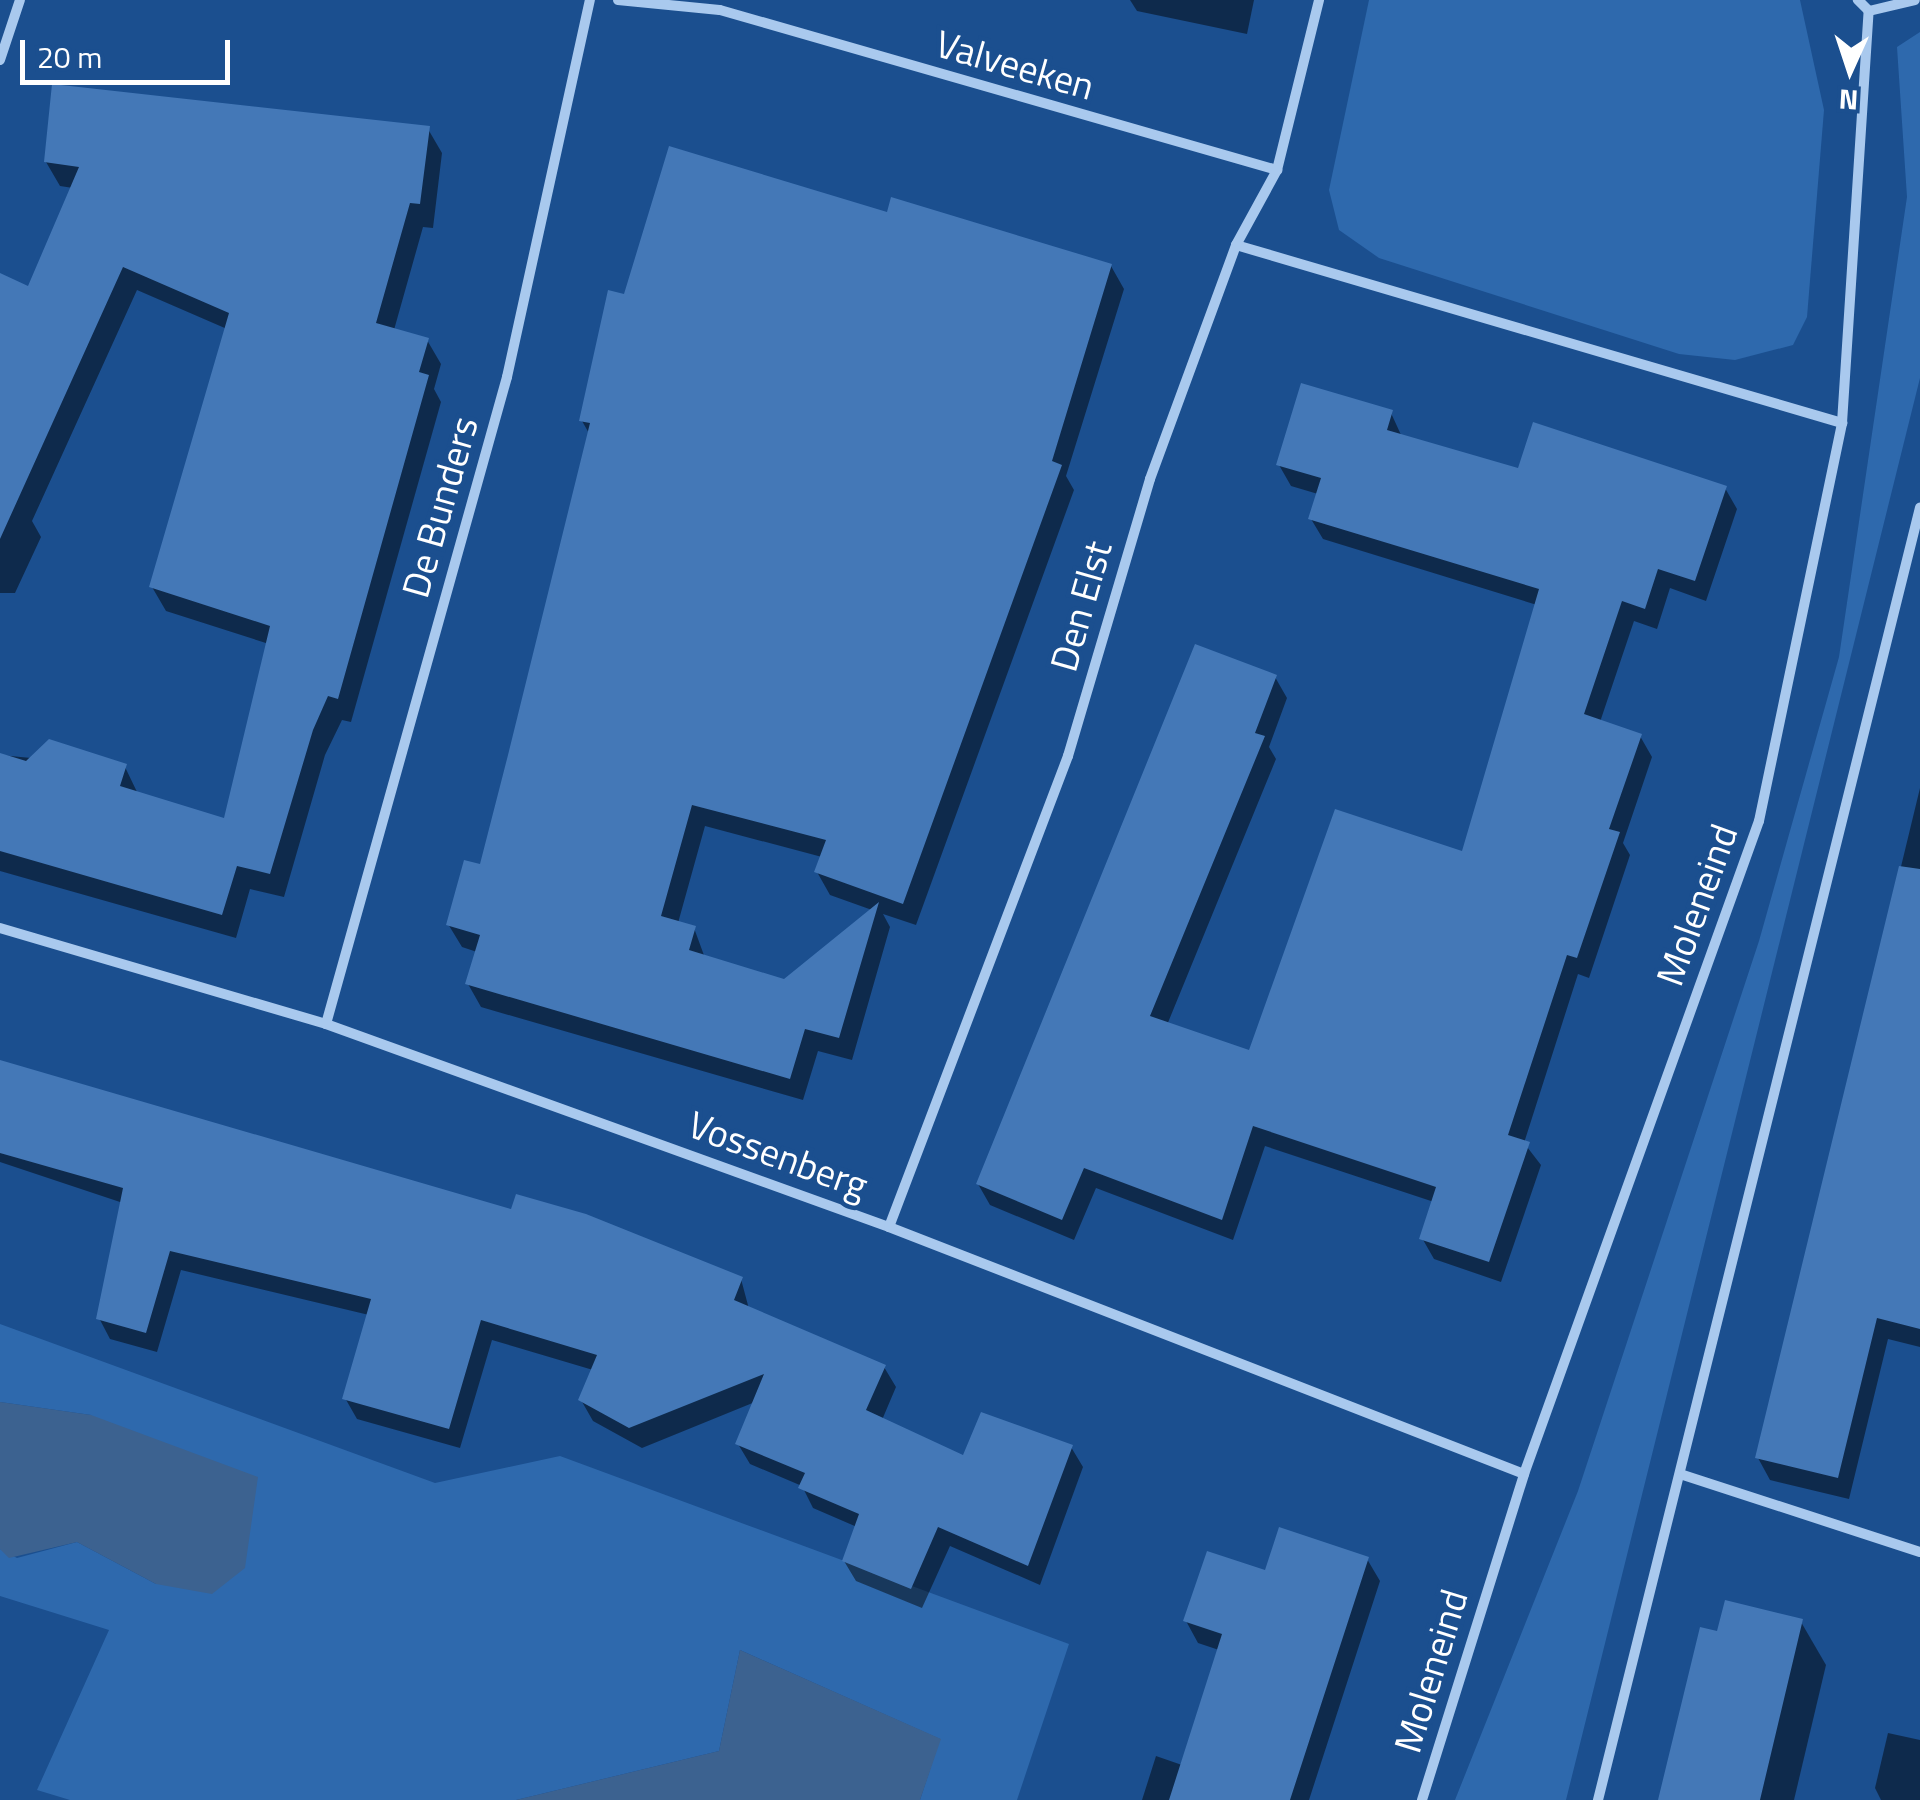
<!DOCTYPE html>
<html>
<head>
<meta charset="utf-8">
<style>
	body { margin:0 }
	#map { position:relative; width:1920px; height:1800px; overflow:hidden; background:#1b4f8f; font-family:"Titillium Web",sans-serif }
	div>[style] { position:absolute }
	.green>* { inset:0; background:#2e69ad }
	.water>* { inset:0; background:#3c6290 }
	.shadow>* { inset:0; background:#0007 }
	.building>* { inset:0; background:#4478b7 }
	.street>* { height:10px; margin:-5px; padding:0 5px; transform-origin:5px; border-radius:5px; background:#a9c9ee }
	span { translate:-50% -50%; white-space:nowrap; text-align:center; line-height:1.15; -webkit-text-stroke:9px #1b4f8f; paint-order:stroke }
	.street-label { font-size:38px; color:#fff }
	.north { position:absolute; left:1800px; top:20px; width:100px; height:100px; -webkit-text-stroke:8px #1b4f8f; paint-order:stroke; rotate:183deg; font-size:28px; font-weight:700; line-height:40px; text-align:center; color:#fff }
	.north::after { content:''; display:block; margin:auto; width:35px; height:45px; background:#fff; clip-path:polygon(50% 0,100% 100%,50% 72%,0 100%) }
	.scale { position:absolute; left:20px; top:40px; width:210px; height:45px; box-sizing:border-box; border:5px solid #fff; border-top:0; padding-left:12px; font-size:30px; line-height:35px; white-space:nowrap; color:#fff; -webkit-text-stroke:8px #1b4f8f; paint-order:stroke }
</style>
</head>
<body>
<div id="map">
	<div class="green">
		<i style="clip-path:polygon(1369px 0,1800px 0,1824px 110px,1807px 317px,1793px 345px,1735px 360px,1679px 354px,1379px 258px,1339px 230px,1329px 190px)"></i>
		<i style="clip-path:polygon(1920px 32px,1920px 378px,1566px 1800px,1455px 1800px,1578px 1491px,1759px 941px,1839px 657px,1907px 197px,1897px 47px)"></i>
		<i style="clip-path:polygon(0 1324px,435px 1483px,560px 1456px,1069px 1644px,1017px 1800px,920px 1800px,940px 1739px,740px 1650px,719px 1751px,516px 1800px,70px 1800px,37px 1790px,109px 1630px,0 1596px,0 1549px,17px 1558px,77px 1542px,156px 1584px,91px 1415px,0 1402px)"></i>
	</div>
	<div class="water">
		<i style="clip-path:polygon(0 1402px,91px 1415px,258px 1477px,245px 1568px,212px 1594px,156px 1584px,77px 1542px,9px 1558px,0 1549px)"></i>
		<i style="clip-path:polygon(740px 1650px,941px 1739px,920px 1800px,516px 1800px,719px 1751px)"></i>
	</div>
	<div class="shadow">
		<i style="clip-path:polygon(1130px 0,1254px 0,1247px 34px,1137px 11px)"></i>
		<i style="clip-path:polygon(428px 129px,442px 153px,433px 228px,423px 227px,394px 330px,427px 340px,441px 364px,434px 389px,441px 402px,351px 722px,342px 720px,325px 755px,284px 897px,250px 889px,236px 938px,0 871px,0 755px,125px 767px,138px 794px,226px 821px,269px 644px,166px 611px,152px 587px,227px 329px,137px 290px,32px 521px,41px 537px,15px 593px,0 593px,0 276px,30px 289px,73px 188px,60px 186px,46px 162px)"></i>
		<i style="clip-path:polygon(evenodd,888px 216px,1111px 266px,1124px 289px,1066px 476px,1074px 490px,916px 925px,883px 914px,890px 927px,852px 1060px,818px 1051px,803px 1100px,481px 1007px,468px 984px,477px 952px,462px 947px,448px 924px,482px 867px,590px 435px,582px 421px,625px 297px,888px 216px,705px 826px,822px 857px,817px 872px,830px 895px,872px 910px,784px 982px,705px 958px,694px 928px,678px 923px,705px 826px)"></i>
		<i style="clip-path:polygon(1391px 413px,1402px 437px,1519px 471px,1725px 488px,1737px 509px,1706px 601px,1670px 588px,1657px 629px,1634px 621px,1600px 722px,1640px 736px,1652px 757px,1623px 843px,1630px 855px,1589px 978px,1578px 974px,1524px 1143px,1541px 1165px,1501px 1282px,1434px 1259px,1422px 1238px,1434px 1202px,1265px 1146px,1233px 1240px,1096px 1188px,1074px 1240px,990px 1205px,978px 1184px,1275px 677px,1287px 698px,1269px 747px,1276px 759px,1167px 1025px,1251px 1054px,1464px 854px,1537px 605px,1323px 539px,1311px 519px,1318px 494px,1291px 486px,1279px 465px)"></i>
		<i style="clip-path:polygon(1920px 788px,1920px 1347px,1888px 1339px,1849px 1499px,1770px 1480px,1758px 1458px)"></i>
		<i style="clip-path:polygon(0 1100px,741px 1279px,749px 1309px,884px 1367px,896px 1387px,882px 1420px,964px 1458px,1071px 1447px,1083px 1467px,1040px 1585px,950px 1546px,922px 1608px,856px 1581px,844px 1561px,857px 1527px,813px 1508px,802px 1486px,750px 1464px,738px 1444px,755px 1402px,642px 1448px,593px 1421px,581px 1400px,593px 1370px,492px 1340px,460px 1448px,357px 1419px,345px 1398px,369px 1315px,181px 1270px,157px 1352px,110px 1339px,99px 1318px,123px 1203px,0 1162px)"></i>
		<i style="clip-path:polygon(1367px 1559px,1380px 1581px,1309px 1800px,1142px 1800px,1156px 1756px,1182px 1765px,1219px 1650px,1198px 1643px,1186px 1621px,1266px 1573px)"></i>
		<i style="clip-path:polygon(1801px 1622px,1826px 1665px,1794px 1800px,1661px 1800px,1719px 1634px)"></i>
		<i style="clip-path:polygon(1888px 1733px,1920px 1740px,1920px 1800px,1881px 1800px,1875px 1788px)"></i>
	</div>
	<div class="building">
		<i style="clip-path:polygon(52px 84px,430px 126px,420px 204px,410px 203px,376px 323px,429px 338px,419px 372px,429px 375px,338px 699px,328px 696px,313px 730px,270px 874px,237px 866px,222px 915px,0 851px,0 753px,26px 761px,49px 739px,127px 764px,120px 786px,224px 818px,270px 626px,149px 587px,229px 313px,123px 267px,0 539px,0 273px,28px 286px,79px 167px,44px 162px)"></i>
		<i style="clip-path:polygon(669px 146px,887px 212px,891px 197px,1112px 264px,1052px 461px,1062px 465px,903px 904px,814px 872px,826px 840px,692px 805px,661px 916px,696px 926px,689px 950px,784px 979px,879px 902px,839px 1038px,805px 1029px,790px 1079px,465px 984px,480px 935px,446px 925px,464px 860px,480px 864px,508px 755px,590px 423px,579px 421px,608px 290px,624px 294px)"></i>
		<i style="clip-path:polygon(1301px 383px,1393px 410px,1387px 430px,1518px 468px,1533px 422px,1727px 486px,1695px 581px,1658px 569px,1645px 609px,1622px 601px,1584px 714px,1642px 734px,1609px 829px,1620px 832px,1577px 958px,1567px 955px,1508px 1135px,1530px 1142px,1489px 1262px,1419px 1239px,1436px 1187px,1253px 1126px,1222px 1220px,1084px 1168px,1062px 1220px,976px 1184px,1195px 644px,1277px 675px,1255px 733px,1265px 736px,1150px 1016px,1249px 1050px,1335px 809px,1462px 851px,1539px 589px,1308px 519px,1321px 478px,1276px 465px)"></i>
		<i style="clip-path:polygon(1899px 866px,1920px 869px,1920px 1329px,1877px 1318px,1838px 1478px,1755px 1458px)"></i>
		<i style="clip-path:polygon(0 1060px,511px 1209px,516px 1194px,586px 1214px,743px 1277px,734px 1300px,886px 1365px,866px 1410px,963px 1455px,981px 1412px,1073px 1445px,1028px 1566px,938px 1527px,911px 1589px,842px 1561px,859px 1514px,798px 1488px,805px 1473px,735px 1444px,764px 1374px,629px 1428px,578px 1400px,597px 1355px,481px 1320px,449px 1429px,342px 1399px,371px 1299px,170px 1251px,146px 1333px,96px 1319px,123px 1188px,0 1153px)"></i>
		<i style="clip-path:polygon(1279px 1527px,1369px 1557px,1290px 1800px,1169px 1800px,1222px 1634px,1183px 1621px,1207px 1551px,1265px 1570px)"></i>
		<i style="clip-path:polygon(1725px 1600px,1803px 1619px,1760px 1800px,1658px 1800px,1700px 1627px,1717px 1631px)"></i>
	</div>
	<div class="street">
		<i style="left:618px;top:0;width:102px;rotate:5.6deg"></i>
		<i style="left:720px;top:10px;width:580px;rotate:16.03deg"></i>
		<i style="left:1869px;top:11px;width:47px;rotate:-13.4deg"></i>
		<i style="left:0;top:60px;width:63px;rotate:-71.6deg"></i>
		<i style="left:1236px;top:245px;width:632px;rotate:16.37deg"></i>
		<i style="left:0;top:928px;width:340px;rotate:16.4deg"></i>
		<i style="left:326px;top:1024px;width:598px;rotate:19.83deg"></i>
		<i style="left:889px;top:1227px;width:681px;rotate:21.25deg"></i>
		<i style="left:326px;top:1024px;width:672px;rotate:-74.37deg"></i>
		<i style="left:507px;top:377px;width:386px;rotate:-77.6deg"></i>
		<i style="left:889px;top:1227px;width:504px;rotate:-69.19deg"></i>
		<i style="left:1068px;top:756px;width:289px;rotate:-73.5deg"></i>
		<i style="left:1150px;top:479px;width:249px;rotate:-69.8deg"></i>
		<i style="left:1236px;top:245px;width:85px;rotate:-61.3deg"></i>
		<i style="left:1277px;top:170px;width:175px;rotate:-76.1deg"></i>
		<i style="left:1680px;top:1474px;width:252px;rotate:18deg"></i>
		<i style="left:1422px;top:1800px;width:342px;rotate:-72.6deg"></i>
		<i style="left:1524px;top:1474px;width:694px;rotate:-70.21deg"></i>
		<i style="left:1759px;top:821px;width:407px;rotate:-78.2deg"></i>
		<i style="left:1842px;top:423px;width:413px;rotate:-86.3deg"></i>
		<i style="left:1869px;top:11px;width:16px;rotate:-135deg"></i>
		<i style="left:1598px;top:1800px;width:1332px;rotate:-76.01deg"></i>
	</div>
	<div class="street-label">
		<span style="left:1015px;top:65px;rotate:16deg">Valveeken</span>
		<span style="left:440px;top:507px;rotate:-74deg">De Bunders</span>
		<span style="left:1081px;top:606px;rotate:-74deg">Den Elst</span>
		<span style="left:1697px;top:905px;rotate:-70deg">Moleneind</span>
		<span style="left:778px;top:1155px;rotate:20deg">Vossenberg</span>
		<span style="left:1431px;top:1671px;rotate:-73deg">Moleneind</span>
	</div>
	<div class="north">N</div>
	<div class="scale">20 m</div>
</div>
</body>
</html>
